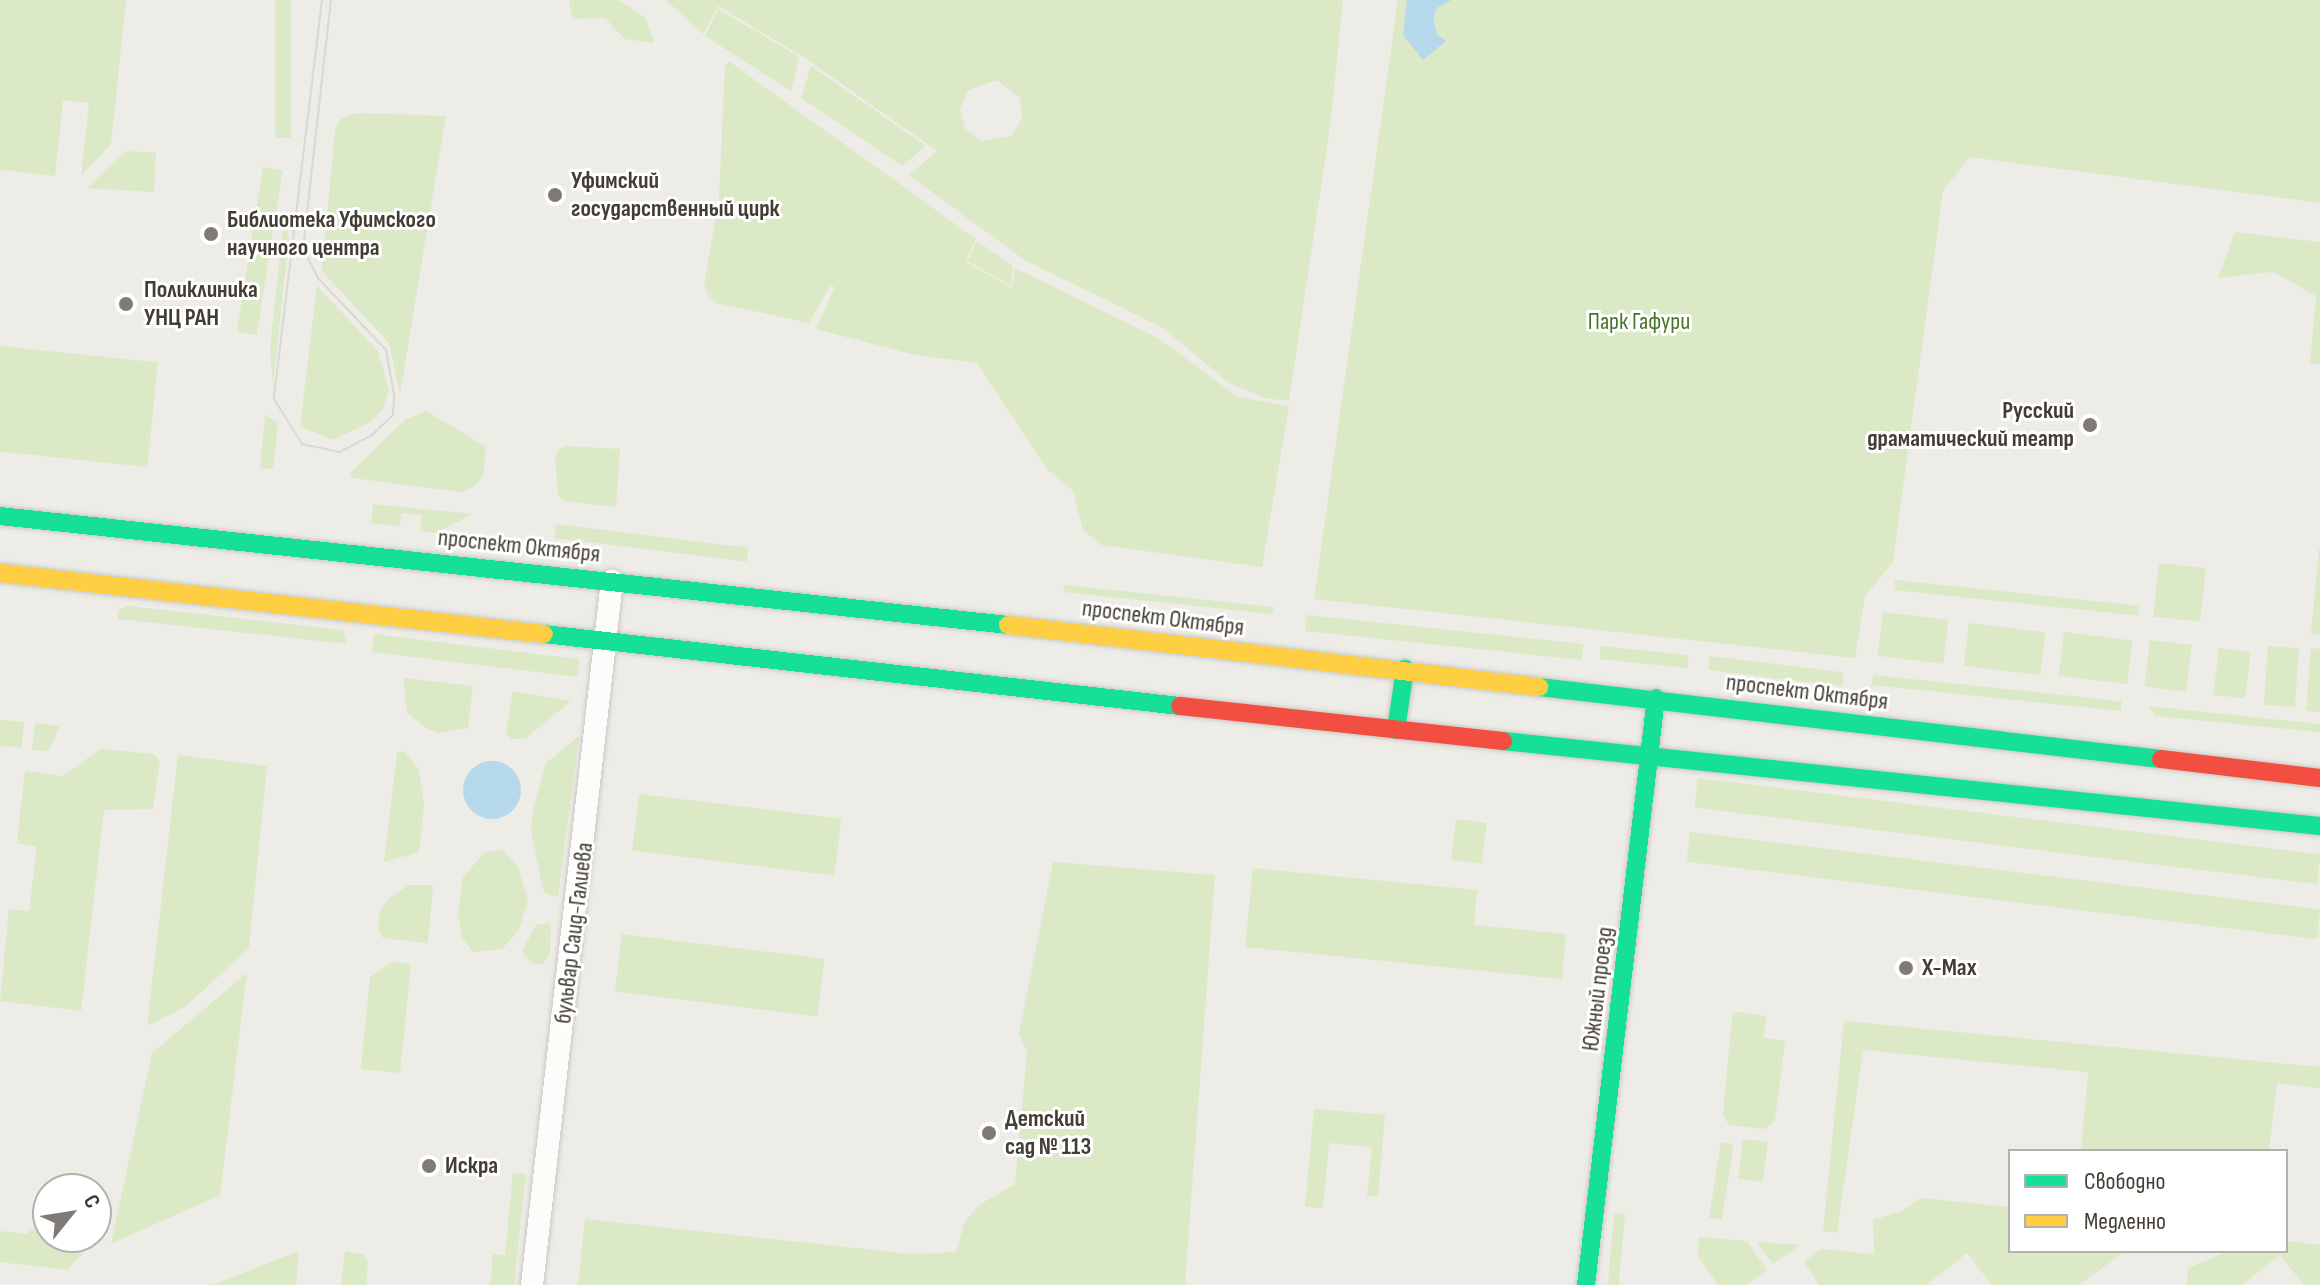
<!DOCTYPE html>
<html>
<head>
<meta charset="utf-8">
<style>
	body { margin:0 }
	#map { position:relative; width:2320px; height:1285px; overflow:hidden; background:#eeece6; font-family:"Sofia Sans Condensed",sans-serif }
	div>[style] { position:absolute }
	.green>* { inset:0; background:#dbe9c6; transform-origin:0 0 }
	.water>* { inset:0; background:#b6d8ed }
	.round { border-radius:50% }
	.roads { filter:drop-shadow(0 0 2px #cbc8c2) drop-shadow(0 0 2px #cbc8c2) }
	.street>* { height:22px; margin:-11px; padding:0 11px; transform-origin:11px; border-radius:11px; background:#fcfcfb }
	.fast>* { height:18px; margin:-9px; padding:0 9px; transform-origin:9px; border-radius:9px; background:#16e098 }
	.slow>* { height:18px; margin:-9px; padding:0 9px; transform-origin:9px; border-radius:9px; background:#ffcf43 }
	.jam>* { height:18px; margin:-9px; padding:0 9px; transform-origin:9px; border-radius:9px; background:#f24e42 }
	.tram>* { height:2px; margin:-1px; padding:0 1px; transform-origin:1px; border-radius:1px; background:#d8d8d7 }
	.dots>* { width:22px; height:22px; translate:-50% -50%; box-sizing:border-box; border:4px solid #fff; border-radius:50% }
	span { translate:-50% -50%; white-space:nowrap; text-align:center; line-height:1.15; -webkit-text-stroke:6px #fff; paint-order:stroke }
	.poi-label { font-size:24px; color:#433d33; font-weight:700 }
	.left { translate:0 -50%; text-align:left }
	.right { translate:-100% -50%; text-align:right }
	.park-label { font-size:24px; color:#457527 }
	.street-label { font-size:24px; color:#433d33 }
	.legend { position:absolute; left:2008px; top:1149px; width:280px; height:104px; box-sizing:border-box; background:#fff; border:2px solid #b4b1ad; margin:0; padding:10px 14px; list-style:none; font-size:24px; color:#433d33 }
	.legend li { display:flex; align-items:center; gap:16px; height:40px }
	.legend b { width:40px; border:2px solid #b4b1ad }
	.north { position:absolute; left:32px; top:1173px; width:80px; height:80px; box-sizing:border-box; background:#fff; border:2px solid #b4b1ad; border-radius:50%; rotate:60deg; font-size:22px; font-weight:700; line-height:32px; text-align:center; color:#433d33 }
	.north::after { content:''; display:block; margin:auto; width:28px; height:36px; background:#7f7a72; clip-path:polygon(50% 0,100% 100%,50% 72%,0 100%) }
</style>
</head>
<body>
<div id="map">
	<div class="green">
		<i style="clip-path:polygon(0 0,126px 0,111px 144px,81px 176px,89px 103px,63px 100px,55px 176px,0 170px)"></i>
		<i style="left:275px;top:0;width:16px;height:138px"></i>
		<i style="clip-path:polygon(569px 0,619px 0,646px 18px,654px 43px,625px 39px,605px 18px,572px 19px)"></i>
		<i style="clip-path:polygon(evenodd,666px 0,1343px 0,1331px 120px,1289px 401px,1265px 398px,1229px 383px,1163px 328px,1023px 259px,909px 175px,937px 151px,802px 56px,718px 6px,703px 34px,666px 0,997px 80px,1020px 98px,1022px 119px,1011px 136px,982px 141px,965px 129px,960px 109px,968px 90px,997px 80px)"></i>
		<i style="clip-path:polygon(1398px 0,2320px 0,2320px 203px,1969px 157px,1943px 191px,1893px 562px,1865px 596px,1855px 658px,1314px 599px)"></i>
		<i style="clip-path:polygon(718px 9px,799px 57px,791px 91px,705px 36px)"></i>
		<i style="clip-path:polygon(730px 62px,976px 239px,966px 262px,1012px 288px,1015px 268px,1158px 338px,1238px 397px,1289px 406px,1262px 567px,1101px 545px,1083px 530px,1073px 491px,1047px 469px,977px 363px,915px 355px,816px 329px,835px 287px,830px 286px,809px 323px,716px 303px,708px 295px,704px 285px,719px 199px,725px 65px)"></i>
		<i style="clip-path:polygon(811px 66px,926px 146px,902px 166px,801px 98px)"></i>
		<i style="clip-path:polygon(357px 113px,446px 116px,400px 394px,389px 343px,322px 271px,335px 130px,341px 118px)"></i>
		<i style="clip-path:polygon(126px 151px,156px 153px,154px 192px,87px 188px)"></i>
		<i style="left:263px;top:167px;width:20px;height:167px;rotate:9deg"></i>
		<i style="clip-path:polygon(284px 218px,289px 237px,273px 384px,270px 349px)"></i>
		<i style="clip-path:polygon(2235px 232px,2320px 242px,2320px 364px,2310px 363px,2316px 296px,2273px 272px,2218px 278px)"></i>
		<i style="clip-path:polygon(977px 241px,1013px 266px,1011px 286px,968px 261px)"></i>
		<i style="clip-path:polygon(317px 286px,378px 351px,389px 390px,383px 409px,371px 422px,333px 440px,300px 426px)"></i>
		<i style="left:0;top:346px;width:159px;height:105px;rotate:6deg"></i>
		<i style="clip-path:polygon(426px 411px,486px 447px,483px 475px,475px 486px,461px 492px,353px 478px,350px 473px,405px 420px)"></i>
		<i style="clip-path:polygon(265px 415px,278px 422px,273px 469px,260px 468px)"></i>
		<i style="clip-path:polygon(563px 446px,620px 449px,616px 507px,564px 501px,558px 495px,555px 456px)"></i>
		<i style="clip-path:polygon(373px 504px,473px 514px,436px 533px,420px 531px,422px 515px,401px 513px,400px 526px,371px 523px)"></i>
		<i style="left:556px;top:524px;width:194px;height:14px;rotate:7deg"></i>
		<i style="clip-path:polygon(2319px 549px,2320px 549px,2320px 635px,2311px 634px)"></i>
		<i style="left:2159px;top:563px;width:47px;height:54px;rotate:6deg"></i>
		<i style="left:1895px;top:580px;width:245px;height:10px;rotate:6deg"></i>
		<i style="left:1064px;top:585px;width:211px;height:7px;rotate:6deg"></i>
		<i style="clip-path:polygon(128px 606px,343px 630px,347px 644px,118px 619px,118px 610px)"></i>
		<i style="left:1883px;top:612px;width:66px;height:44px;rotate:7deg"></i>
		<i style="left:1307px;top:615px;width:278px;height:16px;rotate:6deg"></i>
		<i style="left:1969px;top:623px;width:77px;height:43px;rotate:7deg"></i>
		<i style="left:2064px;top:632px;width:69px;height:44px;rotate:7deg"></i>
		<i style="left:374px;top:634px;width:207px;height:18px;rotate:7deg"></i>
		<i style="left:2150px;top:640px;width:42px;height:47px;rotate:7deg"></i>
		<i style="left:1601px;top:646px;width:88px;height:13px;rotate:6deg"></i>
		<i style="left:2268px;top:646px;width:31px;height:59px;rotate:4deg"></i>
		<i style="left:2219px;top:648px;width:32px;height:47px;rotate:7deg"></i>
		<i style="clip-path:polygon(2311px 648px,2320px 649px,2320px 712px,2306px 711px)"></i>
		<i style="left:1710px;top:656px;width:135px;height:14px;rotate:7deg"></i>
		<i style="left:1873px;top:675px;width:250px;height:10px;rotate:6deg"></i>
		<i style="clip-path:polygon(403px 678px,473px 686px,468px 728px,437px 733px,425px 727px,407px 713px)"></i>
		<i style="clip-path:polygon(513px 691px,571px 701px,525px 739px,511px 739px,506px 733px)"></i>
		<i style="clip-path:polygon(2148px 706px,2320px 724px,2320px 732px,2155px 716px)"></i>
		<i style="left:0;top:720px;width:24px;height:26px;rotate:5deg"></i>
		<i style="clip-path:polygon(35px 723px,60px 726px,48px 751px,32px 750px)"></i>
		<i style="clip-path:polygon(579px 736px,558px 897px,544px 893px,531px 832px,533px 809px,546px 763px)"></i>
		<i style="clip-path:polygon(100px 749px,154px 754px,160px 761px,153px 809px,104px 810px,81px 1011px,0 1001px,9px 909px,29px 911px,37px 847px,17px 843px,25px 771px,63px 776px)"></i>
		<i style="clip-path:polygon(404px 751px,419px 770px,424px 805px,419px 852px,384px 862px,397px 752px)"></i>
		<i style="clip-path:polygon(178px 755px,267px 766px,249px 948px,185px 1007px,147px 1026px)"></i>
		<i style="left:1698px;top:778px;width:627px;height:30px;rotate:7deg"></i>
		<i style="left:639px;top:794px;width:204px;height:57px;rotate:7deg"></i>
		<i style="left:1456px;top:819px;width:31px;height:41px;rotate:7deg"></i>
		<i style="left:1690px;top:832px;width:635px;height:30px;rotate:7deg"></i>
		<i style="clip-path:polygon(503px 850px,518px 867px,528px 900px,519px 930px,502px 949px,473px 952px,462px 938px,458px 913px,463px 877px,485px 852px)"></i>
		<i style="clip-path:polygon(1053px 862px,1215px 875px,1185px 1285px,578px 1285px,585px 1219px,912px 1254px,956px 1252px,964px 1223px,979px 1205px,1015px 1184px,1027px 1051px,1019px 1034px)"></i>
		<i style="clip-path:polygon(1253px 868px,1477px 890px,1474px 925px,1566px 934px,1562px 979px,1245px 947px)"></i>
		<i style="clip-path:polygon(409px 885px,433px 885px,428px 943px,383px 938px,378px 929px,380px 911px,389px 898px)"></i>
		<i style="clip-path:polygon(551px 923px,550px 953px,543px 964px,533px 964px,522px 951px,536px 925px)"></i>
		<i style="left:622px;top:934px;width:204px;height:58px;rotate:7deg"></i>
		<i style="clip-path:polygon(392px 962px,411px 964px,400px 1073px,361px 1069px,370px 977px)"></i>
		<i style="clip-path:polygon(247px 973px,220px 1195px,111px 1244px,152px 1053px)"></i>
		<i style="clip-path:polygon(1738px 1012px,1766px 1016px,1764px 1038px,1785px 1041px,1775px 1120px,1765px 1129px,1729px 1125px,1723px 1115px,1732px 1016px)"></i>
		<i style="clip-path:polygon(1844px 1021px,2320px 1067px,2320px 1088px,2277px 1083px,2269px 1151px,2081px 1151px,2088px 1072px,1863px 1050px,1837px 1233px,1823px 1231px)"></i>
		<i style="clip-path:polygon(1314px 1109px,1385px 1115px,1378px 1197px,1367px 1196px,1372px 1147px,1329px 1143px,1323px 1208px,1305px 1207px)"></i>
		<i style="left:1743px;top:1139px;width:25px;height:40px;rotate:7deg"></i>
		<i style="left:1721px;top:1142px;width:13px;height:77px;rotate:9deg"></i>
		<i style="clip-path:polygon(513px 1173px,526px 1174px,514px 1285px,490px 1285px,493px 1254px,505px 1255px)"></i>
		<i style="clip-path:polygon(1921px 1198px,2010px 1207px,2010px 1251px,2125px 1251px,2079px 1285px,1992px 1285px,1967px 1253px,1926px 1285px,1819px 1285px,1804px 1262px,1820px 1249px,1874px 1254px,1873px 1220px,1902px 1211px)"></i>
		<i style="left:1614px;top:1213px;width:11px;height:72px;rotate:5deg"></i>
		<i style="clip-path:polygon(32px 1229px,48px 1230px,48px 1237px,100px 1235px,67px 1270px,0 1262px,0 1231px,27px 1234px)"></i>
		<i style="clip-path:polygon(1699px 1237px,1747px 1241px,1767px 1270px,1746px 1285px,1718px 1285px,1698px 1256px)"></i>
		<i style="clip-path:polygon(2286px 1241px,2320px 1245px,2320px 1285px,2304px 1285px,2280px 1255px,2242px 1285px,2187px 1285px,2188px 1268px,2228px 1251px,2286px 1251px)"></i>
		<i style="clip-path:polygon(1757px 1242px,1800px 1245px,1773px 1264px)"></i>
		<i style="clip-path:polygon(299px 1251px,296px 1285px,213px 1285px)"></i>
		<i style="clip-path:polygon(345px 1251px,363px 1254px,368px 1262px,366px 1285px,341px 1285px)"></i>
	</div>
	<div class="water">
		<i style="clip-path:polygon(1407px 0,1451px 0,1437px 8px,1433px 18px,1437px 34px,1446px 41px,1423px 60px,1403px 35px)"></i>
		<i class="round" style="left:463px;top:761px;width:58px;height:58px"></i>
	</div>
	<div class="roads">
		<div class="street">
			<i style="left:532px;top:1285px;width:709px;rotate:-83.52deg"></i>
		</div>
		<div class="fast">
			<i style="left:0;top:516px;width:1014px;rotate:6.17deg"></i>
			<i style="left:544px;top:634px;width:640px;rotate:6.46deg"></i>
			<i style="left:1539px;top:687px;width:626px;rotate:6.6deg"></i>
			<i style="left:1396px;top:730px;width:62px;rotate:-81.6deg"></i>
			<i style="left:1503px;top:741px;width:821px;rotate:5.94deg"></i>
			<i style="left:1586px;top:1285px;width:591px;rotate:-83.2deg"></i>
		</div>
		<div class="slow">
			<i style="left:0;top:573px;width:547px;rotate:6.4deg"></i>
			<i style="left:1008px;top:625px;width:535px;rotate:6.66deg"></i>
		</div>
		<div class="jam">
			<i style="left:1180px;top:706px;width:325px;rotate:6.2deg"></i>
			<i style="left:2161px;top:759px;width:160px;rotate:6.8deg"></i>
		</div>
	</div>
	<div class="tram">
		<i style="left:322px;top:0;width:402px;rotate:96.9deg"></i>
		<i style="left:274px;top:399px;width:53px;rotate:58.1deg"></i>
		<i style="left:302px;top:444px;width:39px;rotate:12deg"></i>
		<i style="left:340px;top:452px;width:36px;rotate:-28deg"></i>
		<i style="left:372px;top:435px;width:29px;rotate:-44deg"></i>
		<i style="left:393px;top:415px;width:21px;rotate:-87deg"></i>
		<i style="left:394px;top:394px;width:45px;rotate:-100.3deg"></i>
		<i style="left:386px;top:350px;width:99px;rotate:-133.4deg"></i>
		<i style="left:318px;top:278px;width:33px;rotate:-117deg"></i>
		<i style="left:303px;top:249px;width:251px;rotate:-83.6deg"></i>
	</div>
	<div class="dots">
		<i style="left:555px;top:195px;background:#7f7a72"></i>
		<i style="left:211px;top:234px;background:#7f7a72"></i>
		<i style="left:126px;top:304px;background:#7f7a72"></i>
		<i style="left:2090px;top:425px;background:#7f7a72"></i>
		<i style="left:1906px;top:968px;background:#7f7a72"></i>
		<i style="left:989px;top:1133px;background:#7f7a72"></i>
		<i style="left:429px;top:1166px;background:#7f7a72"></i>
	</div>
	<div class="poi-label">
		<span class="left" style="left:571px;top:195px">Уфимский<br>государственный цирк</span>
		<span class="left" style="left:227px;top:234px">Библиотека Уфимского<br>научного центра</span>
		<span class="left" style="left:144px;top:304px">Поликлиника<br>УНЦ РАН</span>
		<span class="right" style="left:2074px;top:425px">Русский<br>драматический театр</span>
		<span class="left" style="left:1922px;top:968px">X-Max</span>
		<span class="left" style="left:1005px;top:1133px">Детский<br>сад № 113</span>
		<span class="left" style="left:445px;top:1166px">Искра</span>
	</div>
	<div class="park-label">
		<span style="left:1639px;top:322px">Парк Гафури</span>
	</div>
	<div class="street-label">
		<span style="left:519px;top:546px;rotate:6deg">проспект Октября</span>
		<span style="left:1163px;top:618px;rotate:7deg">проспект Октября</span>
		<span style="left:1807px;top:692px;rotate:7deg">проспект Октября</span>
		<span style="left:574px;top:933px;rotate:-83deg">бульвар Саид-Галиева</span>
		<span style="left:1598px;top:989px;rotate:-83deg">Южный проезд</span>
	</div>
	<ul class="legend">
	<li><b style="height:10px;background:#16e098"></b>Свободно</li>
	<li><b style="height:10px;background:#ffcf43"></b>Медленно</li>
	</ul>
	<div class="north">С</div>
</div>
</body>
</html>
